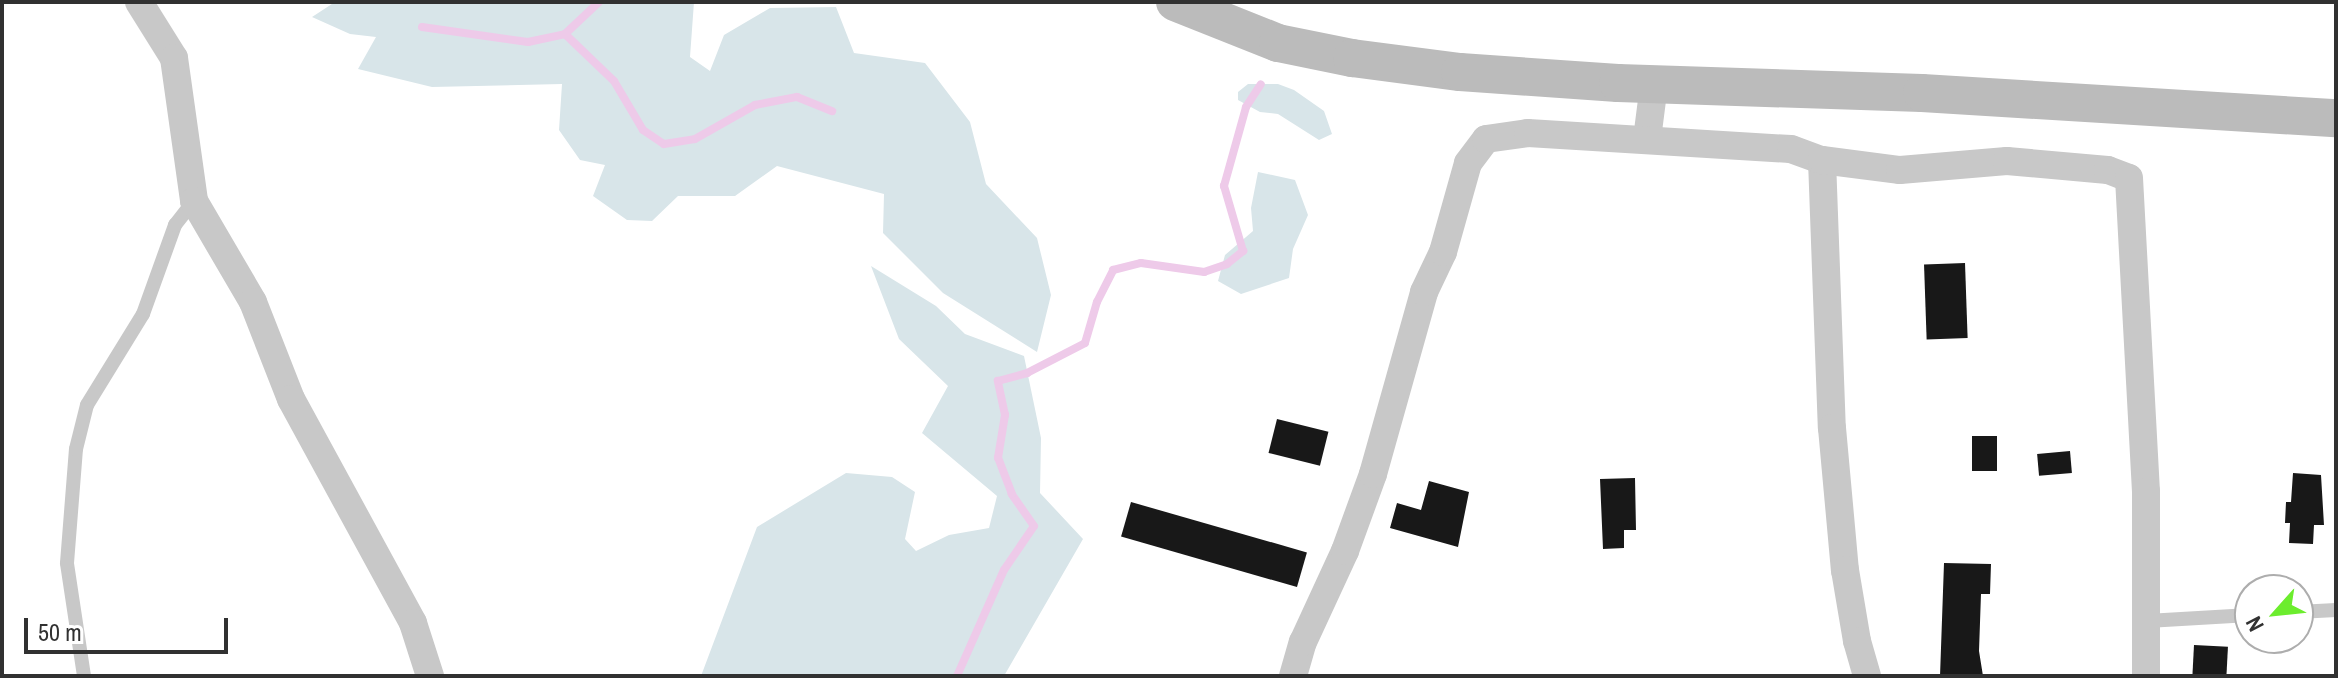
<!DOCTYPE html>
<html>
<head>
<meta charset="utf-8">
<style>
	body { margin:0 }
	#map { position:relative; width:2338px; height:678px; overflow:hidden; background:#fff; font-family:"Archivo Narrow",sans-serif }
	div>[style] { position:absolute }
	.green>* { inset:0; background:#d8e5e9 }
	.stream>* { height:8px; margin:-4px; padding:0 4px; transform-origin:4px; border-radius:4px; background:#eecae9 }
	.building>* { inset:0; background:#181818; transform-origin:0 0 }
	.lane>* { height:14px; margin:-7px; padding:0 7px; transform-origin:7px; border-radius:7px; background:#c8c8c8 }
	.street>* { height:28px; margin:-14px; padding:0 14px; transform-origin:14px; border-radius:14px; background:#c8c8c8 }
	.secondary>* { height:38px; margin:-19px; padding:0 19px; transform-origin:19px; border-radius:19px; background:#bbb }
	span { translate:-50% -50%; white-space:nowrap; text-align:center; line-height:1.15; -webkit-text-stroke:8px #fff; paint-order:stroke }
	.frame { position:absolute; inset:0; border:4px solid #313131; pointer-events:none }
	.north { position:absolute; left:2234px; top:574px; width:80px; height:80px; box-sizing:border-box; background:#fff; border:2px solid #adadad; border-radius:50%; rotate:243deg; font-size:22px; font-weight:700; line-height:32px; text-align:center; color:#313131 }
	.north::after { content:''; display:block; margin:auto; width:28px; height:36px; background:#6ced2e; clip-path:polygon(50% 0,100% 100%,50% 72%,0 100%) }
	.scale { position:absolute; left:24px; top:618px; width:204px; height:36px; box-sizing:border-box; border:4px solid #313131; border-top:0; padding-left:10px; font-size:24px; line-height:28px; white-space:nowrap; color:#313131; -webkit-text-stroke:6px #fff; paint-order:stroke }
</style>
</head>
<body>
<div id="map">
	<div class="green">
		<i style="clip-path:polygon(335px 2px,694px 2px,690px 57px,710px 71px,724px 35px,770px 8px,836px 7px,854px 53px,925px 63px,970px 122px,986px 184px,1037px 238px,1051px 295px,1037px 352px,943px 293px,883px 233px,884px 194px,777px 166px,735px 196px,678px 196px,652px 221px,627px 220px,593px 196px,605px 165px,580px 160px,559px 130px,562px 84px,432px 87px,358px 69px,376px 37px,350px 34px,312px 17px)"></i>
		<i style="clip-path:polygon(1248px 84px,1278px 84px,1294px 90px,1324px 111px,1332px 134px,1319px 140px,1278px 114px,1260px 112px,1238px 100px,1238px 92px)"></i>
		<i style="clip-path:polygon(1258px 172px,1295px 180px,1308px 215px,1293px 249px,1289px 278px,1241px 294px,1218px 281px,1225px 255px,1253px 231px,1251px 208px)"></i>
		<i style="clip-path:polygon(871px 266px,936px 306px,965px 334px,1024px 356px,1041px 438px,1040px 493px,1083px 539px,1004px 676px,701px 676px,757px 527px,846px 473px,892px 477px,915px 492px,905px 539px,916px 551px,949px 535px,989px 528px,997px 496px,922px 433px,948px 386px,899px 339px)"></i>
	</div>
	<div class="stream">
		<i style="left:422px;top:27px;width:107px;rotate:8.1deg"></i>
		<i style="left:528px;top:42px;width:38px;rotate:-12deg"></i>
		<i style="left:565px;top:34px;width:47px;rotate:-43.3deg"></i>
		<i style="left:565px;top:34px;width:68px;rotate:43.8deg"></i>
		<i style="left:614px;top:81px;width:57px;rotate:59.4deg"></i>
		<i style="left:643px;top:130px;width:25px;rotate:34deg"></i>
		<i style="left:664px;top:144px;width:31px;rotate:-9deg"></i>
		<i style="left:695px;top:139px;width:69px;rotate:-29.5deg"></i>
		<i style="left:755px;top:105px;width:43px;rotate:-10.8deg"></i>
		<i style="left:797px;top:97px;width:38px;rotate:22deg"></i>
		<i style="left:957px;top:676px;width:116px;rotate:-66.1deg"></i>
		<i style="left:1004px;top:570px;width:53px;rotate:-55.7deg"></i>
		<i style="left:1034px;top:526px;width:39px;rotate:-125deg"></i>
		<i style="left:1012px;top:494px;width:39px;rotate:-111deg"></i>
		<i style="left:998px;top:458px;width:44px;rotate:-80.8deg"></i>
		<i style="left:1005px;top:415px;width:35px;rotate:-102deg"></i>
		<i style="left:998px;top:381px;width:30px;rotate:-15deg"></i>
		<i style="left:1027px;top:373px;width:65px;rotate:-27.3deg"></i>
		<i style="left:1085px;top:343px;width:43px;rotate:-73.7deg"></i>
		<i style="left:1097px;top:302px;width:36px;rotate:-63deg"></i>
		<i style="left:1113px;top:270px;width:29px;rotate:-14deg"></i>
		<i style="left:1141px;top:263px;width:64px;rotate:8.1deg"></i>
		<i style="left:1204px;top:272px;width:24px;rotate:-19deg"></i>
		<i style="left:1227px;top:264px;width:21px;rotate:-39deg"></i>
		<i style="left:1243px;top:251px;width:68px;rotate:-106.3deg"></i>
		<i style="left:1224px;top:186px;width:82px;rotate:-74.4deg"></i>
		<i style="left:1246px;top:107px;width:27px;rotate:-57deg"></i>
	</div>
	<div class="building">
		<i style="left:1965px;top:263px;width:75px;height:41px;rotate:88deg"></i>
		<i style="left:1277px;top:419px;width:53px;height:35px;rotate:14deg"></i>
		<i style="left:1997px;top:436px;width:35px;height:25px;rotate:90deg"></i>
		<i style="left:2070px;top:451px;width:22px;height:33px;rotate:85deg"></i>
		<i style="clip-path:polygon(2293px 473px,2321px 475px,2324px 525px,2314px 525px,2313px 544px,2289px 543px,2290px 523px,2285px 523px,2286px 502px,2291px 502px)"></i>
		<i style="clip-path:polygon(1635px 478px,1636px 530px,1624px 530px,1624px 548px,1603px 549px,1600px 479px)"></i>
		<i style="clip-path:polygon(1429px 481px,1469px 492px,1458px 547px,1390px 528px,1397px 503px,1421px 510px)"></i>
		<i style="left:1131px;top:502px;width:183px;height:36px;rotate:16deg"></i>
		<i style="clip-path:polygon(1944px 563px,1991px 564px,1990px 594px,1981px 594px,1979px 651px,1983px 676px,1940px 676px)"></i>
		<i style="left:2194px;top:645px;width:34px;height:31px;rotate:3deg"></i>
	</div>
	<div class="lane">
		<i style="left:2298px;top:612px;width:38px;rotate:-3deg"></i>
		<i style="left:2147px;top:621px;width:103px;rotate:-3.3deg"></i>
		<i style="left:84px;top:676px;width:114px;rotate:-98.6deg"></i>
		<i style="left:67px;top:563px;width:114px;rotate:-85.5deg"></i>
		<i style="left:76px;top:449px;width:45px;rotate:-76deg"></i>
		<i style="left:87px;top:405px;width:107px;rotate:-58.4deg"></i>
		<i style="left:143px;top:314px;width:95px;rotate:-70.2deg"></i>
		<i style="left:175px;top:225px;width:31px;rotate:-52deg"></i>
	</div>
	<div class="street">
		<i style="left:139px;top:2px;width:66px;rotate:58deg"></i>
		<i style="left:174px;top:58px;width:144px;rotate:82deg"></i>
		<i style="left:194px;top:201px;width:117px;rotate:59.7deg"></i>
		<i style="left:253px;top:302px;width:104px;rotate:68.6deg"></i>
		<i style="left:291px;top:399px;width:255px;rotate:61.4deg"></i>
		<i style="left:413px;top:623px;width:56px;rotate:72.2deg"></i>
		<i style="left:1647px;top:139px;width:55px;rotate:-82.7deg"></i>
		<i style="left:1822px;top:160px;width:268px;rotate:87.9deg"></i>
		<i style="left:1832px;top:428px;width:143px;rotate:84.8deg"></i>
		<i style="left:1845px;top:570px;width:72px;rotate:80.4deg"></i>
		<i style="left:1857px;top:641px;width:36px;rotate:74deg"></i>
		<i style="left:1293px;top:676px;width:35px;rotate:-74deg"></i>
		<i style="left:1303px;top:642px;width:100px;rotate:-65.2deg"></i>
		<i style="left:1345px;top:551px;width:82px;rotate:-70deg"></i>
		<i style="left:1373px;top:474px;width:189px;rotate:-74.3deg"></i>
		<i style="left:1424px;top:292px;width:44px;rotate:-64.6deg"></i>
		<i style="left:1443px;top:252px;width:92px;rotate:-74.3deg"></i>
		<i style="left:1468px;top:163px;width:30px;rotate:-53deg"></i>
		<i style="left:1486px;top:139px;width:42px;rotate:-8.1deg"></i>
		<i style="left:1528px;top:133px;width:263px;rotate:3.5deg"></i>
		<i style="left:1791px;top:149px;width:33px;rotate:20deg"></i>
		<i style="left:1822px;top:160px;width:79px;rotate:7.3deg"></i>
		<i style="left:1900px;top:170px;width:107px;rotate:-4.8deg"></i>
		<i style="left:2007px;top:161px;width:101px;rotate:5.1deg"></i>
		<i style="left:2108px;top:170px;width:22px;rotate:21deg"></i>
		<i style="left:2129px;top:178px;width:314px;rotate:86.9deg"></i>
		<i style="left:2146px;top:492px;width:184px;rotate:90deg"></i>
	</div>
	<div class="secondary">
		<i style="left:1175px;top:2px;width:111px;rotate:21.7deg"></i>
		<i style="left:1278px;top:43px;width:76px;rotate:11.5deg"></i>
		<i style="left:1352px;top:58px;width:109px;rotate:7.4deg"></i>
		<i style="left:1460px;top:72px;width:158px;rotate:4deg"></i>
		<i style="left:1618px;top:83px;width:304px;rotate:1.9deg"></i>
		<i style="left:1922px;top:93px;width:415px;rotate:3.5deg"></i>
	</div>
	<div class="frame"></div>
	<div class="north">N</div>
	<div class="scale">50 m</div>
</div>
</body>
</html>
